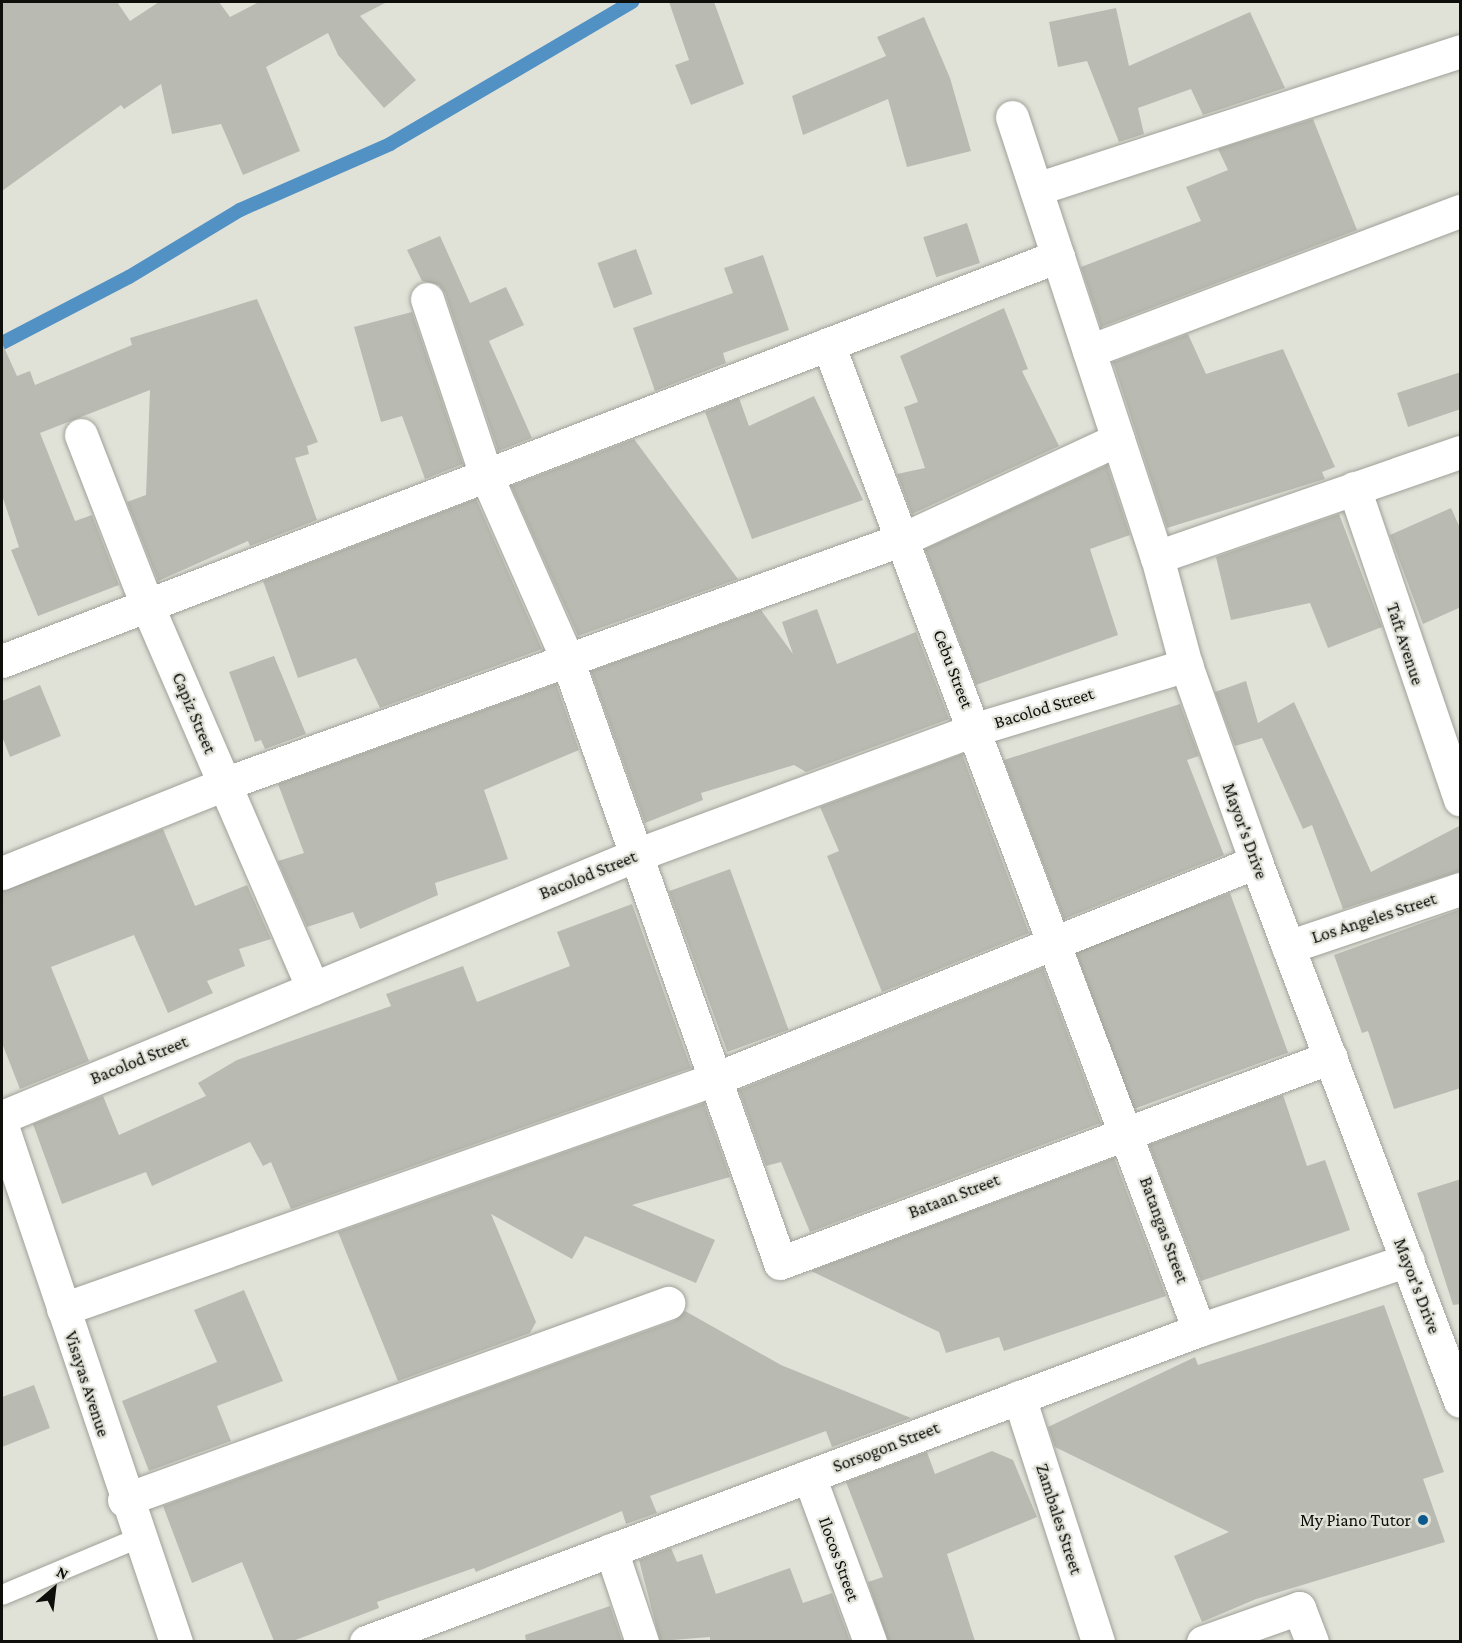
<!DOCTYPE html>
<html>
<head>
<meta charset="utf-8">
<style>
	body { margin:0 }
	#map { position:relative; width:1462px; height:1643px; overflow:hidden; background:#e0e2d8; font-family:"Crimson Pro",serif }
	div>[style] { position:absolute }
	.stream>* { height:14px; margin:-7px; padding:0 7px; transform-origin:7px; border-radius:7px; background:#5191c4 }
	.building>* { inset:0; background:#b9bbb2; transform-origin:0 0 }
	.roads { filter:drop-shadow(0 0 2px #9fa198) drop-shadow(0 0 2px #9fa198) }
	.lane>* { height:20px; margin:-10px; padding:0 10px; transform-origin:10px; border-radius:10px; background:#fff }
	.street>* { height:33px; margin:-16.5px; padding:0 16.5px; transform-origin:16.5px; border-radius:16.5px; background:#fff }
	.secondary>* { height:33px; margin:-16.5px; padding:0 16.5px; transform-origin:16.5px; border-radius:16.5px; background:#fff }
	.dots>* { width:16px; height:16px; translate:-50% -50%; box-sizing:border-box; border:3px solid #e0e2d8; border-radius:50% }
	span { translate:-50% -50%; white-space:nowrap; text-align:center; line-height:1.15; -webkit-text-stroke:4.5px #e0e2d8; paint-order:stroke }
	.street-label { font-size:18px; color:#0e0e0b }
	.poi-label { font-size:18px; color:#0e0e0b }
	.right { translate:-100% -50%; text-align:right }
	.frame { position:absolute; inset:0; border:3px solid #0e0e0b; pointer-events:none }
	.north { position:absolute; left:24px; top:1559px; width:60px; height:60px; -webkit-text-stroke:4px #e0e2d8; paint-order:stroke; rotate:28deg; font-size:16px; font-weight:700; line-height:24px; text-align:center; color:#0e0e0b }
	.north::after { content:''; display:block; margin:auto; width:21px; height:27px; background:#0e0e0b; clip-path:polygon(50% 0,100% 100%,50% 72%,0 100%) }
</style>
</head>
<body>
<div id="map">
	<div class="stream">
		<i style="left:2px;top:343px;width:143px;rotate:-27.5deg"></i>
		<i style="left:129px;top:277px;width:130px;rotate:-31.1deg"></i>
		<i style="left:240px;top:210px;width:164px;rotate:-23.7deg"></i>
		<i style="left:390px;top:144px;width:281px;rotate:-30.4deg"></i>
	</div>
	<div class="building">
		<i style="clip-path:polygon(2px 2px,117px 2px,130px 21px,159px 2px,219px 2px,230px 17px,259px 2px,387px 2px,360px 16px,416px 80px,384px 108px,338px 55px,328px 33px,266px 67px,300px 151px,243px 175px,221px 124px,172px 134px,161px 84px,124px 109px,121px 105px,2px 191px)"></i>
		<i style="clip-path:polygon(669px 2px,714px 2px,744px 84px,691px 105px,675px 65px,689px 60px)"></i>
		<i style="clip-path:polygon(1116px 8px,1129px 66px,1250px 12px,1285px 88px,1203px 115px,1191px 89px,1138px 108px,1144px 134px,1119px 142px,1087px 61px,1058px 67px,1049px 22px)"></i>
		<i style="clip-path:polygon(924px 17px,950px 78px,971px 151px,907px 167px,888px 99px,803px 135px,792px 96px,886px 56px,877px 37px)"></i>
		<i style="clip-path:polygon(1313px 119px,1357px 230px,1101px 327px,1081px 267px,1201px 221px,1186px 187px,1228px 170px,1218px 149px)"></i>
		<i style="left:967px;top:223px;width:42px;height:46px;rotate:72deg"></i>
		<i style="clip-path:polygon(440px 236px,470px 303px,506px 287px,524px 325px,489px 341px,532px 438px,498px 451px,445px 293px,439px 285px,422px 281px,407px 250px)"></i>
		<i style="left:636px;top:249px;width:48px;height:41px;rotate:70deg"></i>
		<i style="clip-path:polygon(763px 255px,789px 330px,723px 353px,726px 363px,655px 391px,633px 328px,733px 293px,724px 268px)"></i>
		<i style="clip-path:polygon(257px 299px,318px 442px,307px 446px,309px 454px,295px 458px,317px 520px,250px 546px,248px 541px,158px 581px,127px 502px,146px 495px,150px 390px,40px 433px,75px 521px,92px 515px,119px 585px,38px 616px,11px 550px,19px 547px,2px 495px,2px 343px,17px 376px,30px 371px,35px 385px,132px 345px,130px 338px)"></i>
		<i style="clip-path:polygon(1004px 308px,1028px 369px,1022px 371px,1059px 446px,912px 514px,897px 474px,925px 468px,904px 407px,918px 402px,900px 356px)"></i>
		<i style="clip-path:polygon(412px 312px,463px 464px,425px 479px,402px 416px,381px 422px,354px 327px)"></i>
		<i style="clip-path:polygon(1188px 334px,1206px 374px,1283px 349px,1335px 467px,1322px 472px,1325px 479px,1167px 528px,1113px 362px)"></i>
		<i style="clip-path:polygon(1461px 372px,1461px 409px,1408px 427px,1397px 393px)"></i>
		<i style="clip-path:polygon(814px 396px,863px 500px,752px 539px,705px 412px,739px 398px,749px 426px)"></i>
		<i style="clip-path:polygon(634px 439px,738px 579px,578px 636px,511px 486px)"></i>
		<i style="clip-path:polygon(1107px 465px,1130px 535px,1090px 549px,1118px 635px,976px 685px,925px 549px)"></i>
		<i style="clip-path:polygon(476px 499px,542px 649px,380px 708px,356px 658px,298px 678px,263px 581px)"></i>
		<i style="clip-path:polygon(1451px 508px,1461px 530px,1461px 607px,1423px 624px,1390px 535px)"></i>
		<i style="clip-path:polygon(1339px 514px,1382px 627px,1328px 648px,1310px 603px,1231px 620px,1216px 557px)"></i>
		<i style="clip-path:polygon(817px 609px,837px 664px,916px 632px,949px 719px,806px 772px,794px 765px,701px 793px,703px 800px,645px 823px,591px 671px,761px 610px,793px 654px,782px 622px)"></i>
		<i style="clip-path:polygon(274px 656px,306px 734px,265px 749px,261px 740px,255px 742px,229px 672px)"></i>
		<i style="clip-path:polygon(1246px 681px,1258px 723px,1294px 702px,1371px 872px,1461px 825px,1461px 871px,1343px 909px,1312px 825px,1303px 829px,1262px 738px,1235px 746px,1215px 692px)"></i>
		<i style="clip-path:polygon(556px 684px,579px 750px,484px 790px,508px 859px,435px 883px,438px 895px,360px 929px,353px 912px,307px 927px,278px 861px,304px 853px,278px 784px)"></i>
		<i style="clip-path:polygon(40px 685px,61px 736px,10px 757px,2px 736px,2px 701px)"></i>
		<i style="clip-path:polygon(1180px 704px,1199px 756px,1187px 760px,1224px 855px,1064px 919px,1004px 760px)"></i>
		<i style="clip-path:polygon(962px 754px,1029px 933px,882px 992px,827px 856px,839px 851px,820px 807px)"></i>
		<i style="clip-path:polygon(163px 829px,195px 906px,247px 885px,271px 939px,239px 949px,245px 966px,207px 981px,213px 993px,168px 1013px,134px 935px,51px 967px,89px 1061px,20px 1089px,2px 1043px,2px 891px)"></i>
		<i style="left:730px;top:869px;width:171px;height:65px;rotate:70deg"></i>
		<i style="left:1230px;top:893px;width:170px;height:165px;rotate:70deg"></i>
		<i style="clip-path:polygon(632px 904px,691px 1068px,291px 1209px,271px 1162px,263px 1166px,250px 1142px,152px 1186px,146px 1172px,62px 1204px,33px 1124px,103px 1096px,119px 1135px,206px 1096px,198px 1083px,237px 1060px,391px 1006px,386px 994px,463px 966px,477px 1002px,570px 966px,557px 932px)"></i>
		<i style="clip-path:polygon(1461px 909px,1461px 1088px,1394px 1109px,1368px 1031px,1362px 1033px,1334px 955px)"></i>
		<i style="clip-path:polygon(1043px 968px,1101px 1123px,810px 1232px,781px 1162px,766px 1166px,739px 1090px)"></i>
		<i style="clip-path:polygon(1283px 1095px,1307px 1166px,1325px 1160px,1350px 1230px,1201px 1281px,1149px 1145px)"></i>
		<i style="clip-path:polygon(704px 1103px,730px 1177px,632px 1205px,715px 1240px,696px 1283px,585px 1236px,572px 1259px,491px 1214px,536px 1322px,530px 1333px,398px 1381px,338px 1232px)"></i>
		<i style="clip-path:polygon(1114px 1158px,1166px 1296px,1004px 1351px,999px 1337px,946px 1353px,939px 1332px,811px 1271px)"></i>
		<i style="clip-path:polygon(1461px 1179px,1461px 1304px,1453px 1305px,1417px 1193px)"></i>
		<i style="clip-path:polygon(244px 1290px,283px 1381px,217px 1406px,231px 1441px,149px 1471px,122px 1401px,217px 1362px,194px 1310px)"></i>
		<i style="clip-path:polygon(1384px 1305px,1444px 1472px,1423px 1479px,1445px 1542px,1256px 1599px,1202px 1622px,1174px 1556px,1229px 1532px,1055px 1447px,1048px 1427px,1195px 1357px,1198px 1365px)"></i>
		<i style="clip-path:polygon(685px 1311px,781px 1365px,911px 1418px,832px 1447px,826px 1431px,650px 1496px,657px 1513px,626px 1524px,622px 1511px,476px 1572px,474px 1568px,377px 1602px,379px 1608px,293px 1641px,274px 1641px,242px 1562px,192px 1583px,163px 1506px,674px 1321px)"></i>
		<i style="clip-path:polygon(34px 1385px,50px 1428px,2px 1447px,2px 1397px)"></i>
		<i style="clip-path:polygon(992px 1451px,1013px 1460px,1037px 1517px,947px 1554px,975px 1641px,888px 1641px,868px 1582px,883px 1577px,846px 1482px,927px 1452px,935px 1474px)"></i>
		<i style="clip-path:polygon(671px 1548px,677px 1562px,702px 1554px,716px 1594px,790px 1568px,803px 1603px,832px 1593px,850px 1641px,710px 1641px,710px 1637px,660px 1641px,639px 1560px)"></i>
		<i style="clip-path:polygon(610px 1606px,622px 1641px,526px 1641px,525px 1635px)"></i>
	</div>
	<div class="roads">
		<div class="lane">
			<i style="left:2px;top:1595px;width:147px;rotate:-22.7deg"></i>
		</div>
		<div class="street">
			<i style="left:1012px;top:117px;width:463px;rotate:71.8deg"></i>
			<i style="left:1036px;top:189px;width:446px;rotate:-18deg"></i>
			<i style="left:427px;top:299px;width:186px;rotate:71.5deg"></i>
			<i style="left:486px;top:475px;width:201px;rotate:66.2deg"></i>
			<i style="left:567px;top:659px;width:640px;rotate:70.57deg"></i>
			<i style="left:780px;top:1263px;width:588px;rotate:-20.5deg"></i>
			<i style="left:828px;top:344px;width:1053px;rotate:69.38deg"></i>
			<i style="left:1089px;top:351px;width:397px;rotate:-20.7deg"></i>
			<i style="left:81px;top:435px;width:182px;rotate:68.8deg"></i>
			<i style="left:147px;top:605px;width:418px;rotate:66.6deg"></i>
			<i style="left:1354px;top:488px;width:329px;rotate:71.2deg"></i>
			<i style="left:2px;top:661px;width:1131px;rotate:-20.98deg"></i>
			<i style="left:2px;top:873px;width:239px;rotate:-21.8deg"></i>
			<i style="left:224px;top:784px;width:722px;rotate:-19.84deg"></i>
			<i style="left:903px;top:539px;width:237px;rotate:-24.9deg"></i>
			<i style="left:1288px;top:947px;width:182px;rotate:-18.6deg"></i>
			<i style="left:63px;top:1309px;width:691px;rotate:-19.43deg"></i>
			<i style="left:715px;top:1079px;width:583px;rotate:-21.86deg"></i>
			<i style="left:1019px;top:1397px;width:257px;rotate:72.1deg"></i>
			<i style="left:809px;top:1476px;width:177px;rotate:69.8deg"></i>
			<i style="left:124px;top:1500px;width:579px;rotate:-19.91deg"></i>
			<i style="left:611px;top:1550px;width:97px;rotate:71.4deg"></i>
			<i style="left:1203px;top:1642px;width:102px;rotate:-19.5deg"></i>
			<i style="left:1299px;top:1608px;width:36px;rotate:69deg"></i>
		</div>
		<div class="secondary">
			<i style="left:1460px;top:452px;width:321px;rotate:160.9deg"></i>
			<i style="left:1157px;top:557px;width:112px;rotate:75deg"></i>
			<i style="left:1186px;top:665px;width:209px;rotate:70.4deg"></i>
			<i style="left:1256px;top:862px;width:576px;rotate:69.27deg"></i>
			<i style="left:2px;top:1117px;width:686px;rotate:-22.45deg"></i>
			<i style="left:636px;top:855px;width:363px;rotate:-20.3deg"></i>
			<i style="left:976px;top:729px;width:220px;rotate:-16.9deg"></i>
			<i style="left:2px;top:1126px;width:545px;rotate:71.37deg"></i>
			<i style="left:366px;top:1642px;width:890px;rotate:-20.53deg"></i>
			<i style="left:1199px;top:1330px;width:220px;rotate:-18.5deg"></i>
		</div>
	</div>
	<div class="dots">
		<i style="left:1423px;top:1520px;background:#0c5a8d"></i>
	</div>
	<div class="street-label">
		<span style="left:1405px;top:644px;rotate:72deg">Taft Avenue</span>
		<span style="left:953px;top:669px;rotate:69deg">Cebu Street</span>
		<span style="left:1044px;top:708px;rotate:-17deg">Bacolod Street</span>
		<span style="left:194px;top:713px;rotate:67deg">Capiz Street</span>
		<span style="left:1245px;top:831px;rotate:70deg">Mayor's Drive</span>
		<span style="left:588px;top:875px;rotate:-22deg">Bacolod Street</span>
		<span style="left:1374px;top:918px;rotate:-18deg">Los Angeles Street</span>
		<span style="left:139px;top:1060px;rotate:-22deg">Bacolod Street</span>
		<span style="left:954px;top:1196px;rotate:-21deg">Bataan Street</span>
		<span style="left:1164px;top:1230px;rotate:70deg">Batangas Street</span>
		<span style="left:1417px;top:1286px;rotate:69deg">Mayor's Drive</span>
		<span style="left:87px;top:1384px;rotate:72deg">Visayas Avenue</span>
		<span style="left:886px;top:1447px;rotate:-21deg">Sorsogon Street</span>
		<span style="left:1059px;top:1519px;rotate:72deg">Zambales Street</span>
		<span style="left:839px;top:1559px;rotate:70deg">Ilocos Street</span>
	</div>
	<div class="poi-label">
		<span class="right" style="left:1411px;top:1520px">My Piano Tutor</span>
	</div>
	<div class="frame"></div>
	<div class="north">N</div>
</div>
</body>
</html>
